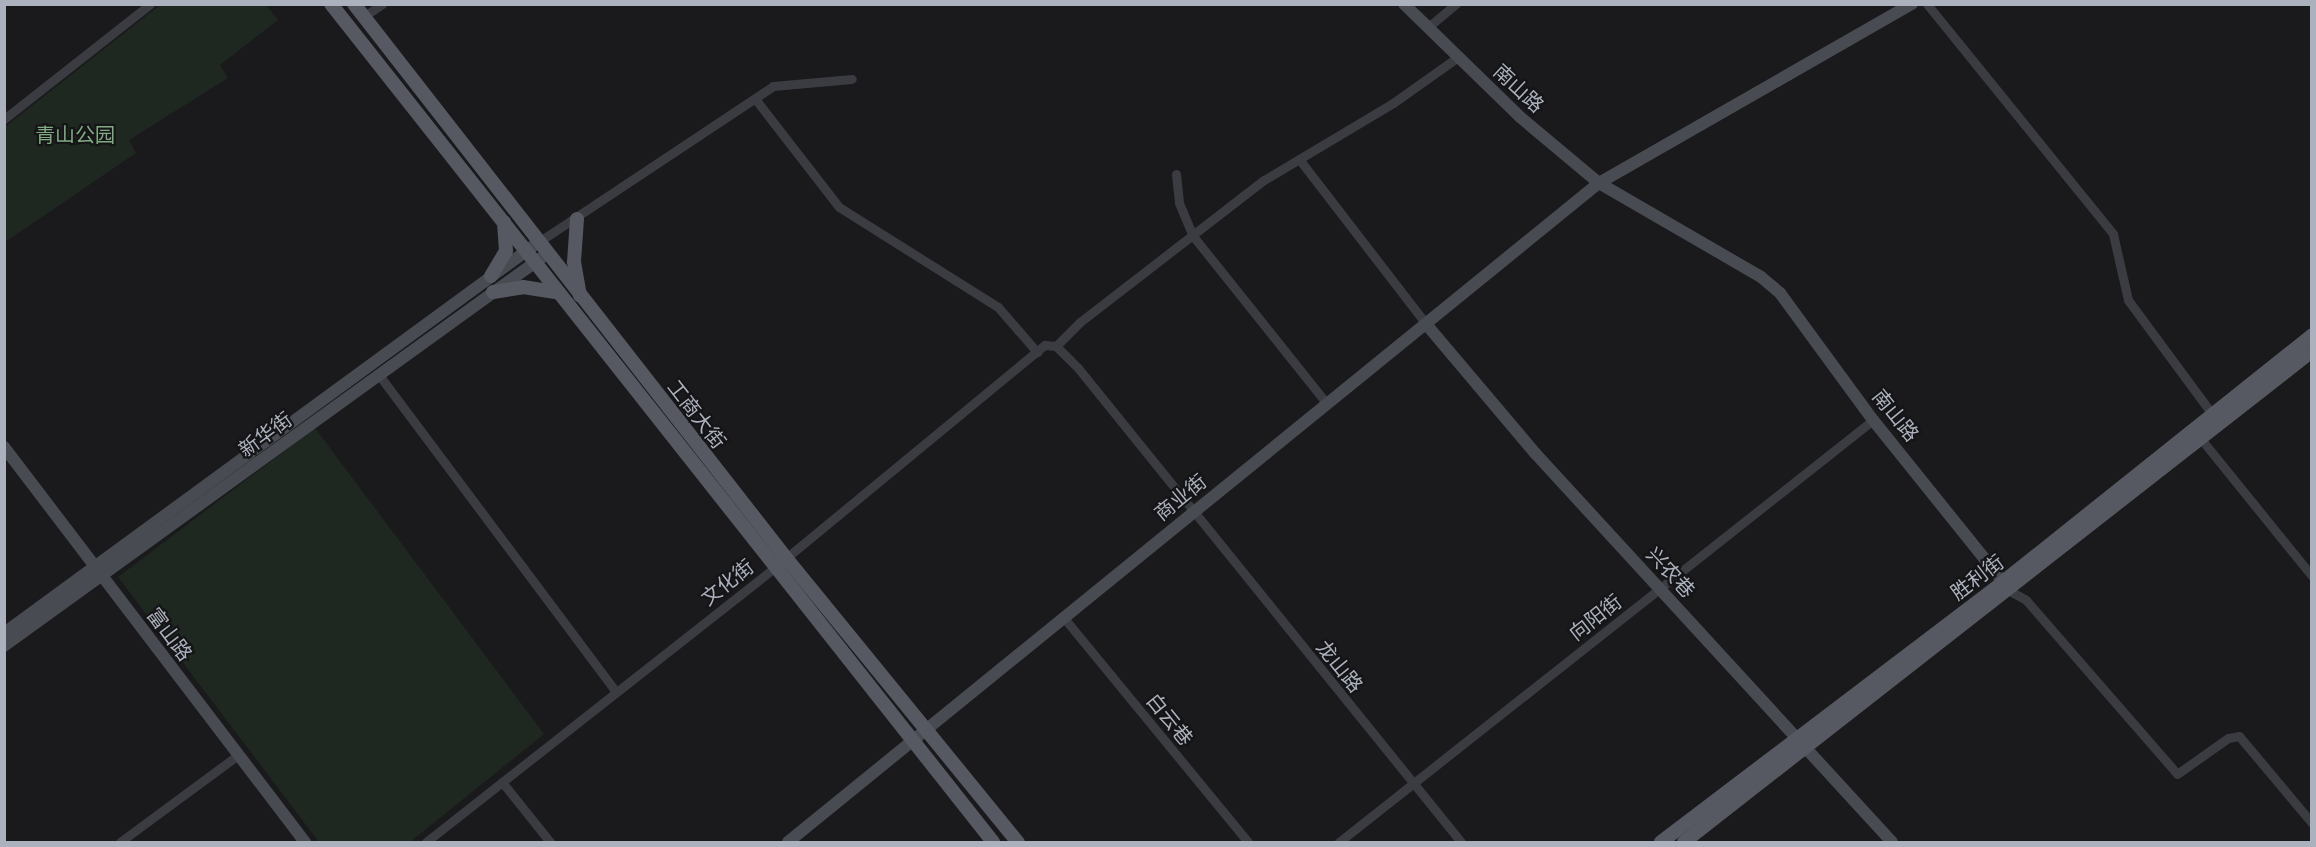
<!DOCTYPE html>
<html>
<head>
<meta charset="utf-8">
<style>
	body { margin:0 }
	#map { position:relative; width:2316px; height:847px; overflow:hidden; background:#1a1a1d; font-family:"Exo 2","Noto Sans SC",sans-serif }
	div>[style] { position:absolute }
	.green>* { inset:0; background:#1f2820 }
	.street>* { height:9px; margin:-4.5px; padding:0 4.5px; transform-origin:4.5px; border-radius:4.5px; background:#3a3c42 }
	.secondary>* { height:12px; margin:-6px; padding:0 6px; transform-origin:6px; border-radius:6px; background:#484b52 }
	.primary>* { height:14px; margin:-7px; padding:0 7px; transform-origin:7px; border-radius:7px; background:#565961 }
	span { translate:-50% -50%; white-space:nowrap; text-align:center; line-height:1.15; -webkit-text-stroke:4.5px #151518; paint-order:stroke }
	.street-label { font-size:20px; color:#acb2bd }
	.park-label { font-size:20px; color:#81a982 }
	.frame { position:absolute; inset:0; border:6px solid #acb2bd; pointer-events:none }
</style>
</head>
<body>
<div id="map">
	<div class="green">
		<i style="clip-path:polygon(160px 5px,266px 5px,278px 20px,220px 65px,228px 78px,129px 140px,136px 153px,5px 242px,5px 127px)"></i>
		<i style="clip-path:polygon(315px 428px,544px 734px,410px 842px,319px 842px,118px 577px)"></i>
	</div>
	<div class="street">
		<i style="left:1927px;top:4px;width:296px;rotate:51deg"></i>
		<i style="left:2113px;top:234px;width:68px;rotate:77.2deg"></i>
		<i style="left:2128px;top:300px;width:142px;rotate:53.6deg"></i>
		<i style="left:363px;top:17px;width:23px;rotate:-34deg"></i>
		<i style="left:1427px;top:28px;width:38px;rotate:-40deg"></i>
		<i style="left:756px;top:100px;width:135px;rotate:52.2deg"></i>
		<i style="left:839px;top:207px;width:188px;rotate:32.2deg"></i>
		<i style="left:998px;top:307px;width:60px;rotate:49.1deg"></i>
		<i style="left:4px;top:119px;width:186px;rotate:-38.2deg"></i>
		<i style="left:1299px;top:159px;width:208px;rotate:52.4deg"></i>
		<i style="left:1176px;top:174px;width:29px;rotate:84deg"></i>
		<i style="left:1179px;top:203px;width:36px;rotate:67deg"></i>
		<i style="left:1193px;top:236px;width:215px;rotate:51.4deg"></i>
		<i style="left:540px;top:241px;width:280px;rotate:-33.6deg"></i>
		<i style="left:773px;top:86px;width:79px;rotate:-5.1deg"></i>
		<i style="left:1056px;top:346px;width:34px;rotate:-45deg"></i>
		<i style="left:1080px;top:322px;width:232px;rotate:-37.7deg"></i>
		<i style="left:1264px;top:180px;width:150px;rotate:-30.8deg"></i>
		<i style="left:1393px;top:103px;width:80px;rotate:-35.3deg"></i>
		<i style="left:379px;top:375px;width:396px;rotate:53.2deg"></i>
		<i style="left:2201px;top:439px;width:176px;rotate:51deg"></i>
		<i style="left:2010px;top:591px;width:18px;rotate:29deg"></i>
		<i style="left:2026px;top:600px;width:230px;rotate:49deg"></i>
		<i style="left:2177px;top:774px;width:62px;rotate:-35.2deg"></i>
		<i style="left:2228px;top:738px;width:11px;rotate:-10deg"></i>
		<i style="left:2239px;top:736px;width:114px;rotate:50deg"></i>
		<i style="left:1064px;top:618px;width:290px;rotate:50.6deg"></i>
		<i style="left:502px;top:782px;width:77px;rotate:51.3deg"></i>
		<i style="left:120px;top:842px;width:147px;rotate:-36.4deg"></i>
		<i style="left:426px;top:842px;width:443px;rotate:-38.2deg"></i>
		<i style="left:774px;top:568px;width:351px;rotate:-39.5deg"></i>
		<i style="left:1045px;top:345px;width:11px;rotate:5deg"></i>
		<i style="left:1056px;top:346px;width:31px;rotate:45deg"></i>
		<i style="left:1078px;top:368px;width:609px;rotate:51.06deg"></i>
		<i style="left:1339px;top:842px;width:681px;rotate:-38.32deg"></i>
	</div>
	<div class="secondary">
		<i style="left:1404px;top:4px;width:162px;rotate:44.2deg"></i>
		<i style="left:1520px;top:117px;width:103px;rotate:39.9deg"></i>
		<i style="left:1599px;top:183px;width:187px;rotate:30.1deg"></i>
		<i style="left:1761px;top:277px;width:25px;rotate:40deg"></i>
		<i style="left:1780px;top:293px;width:157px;rotate:53.8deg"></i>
		<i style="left:1873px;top:420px;width:217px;rotate:51.2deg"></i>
		<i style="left:1426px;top:324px;width:169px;rotate:49.8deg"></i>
		<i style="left:1535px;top:453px;width:528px;rotate:47.46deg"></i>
		<i style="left:4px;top:447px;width:497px;rotate:52.7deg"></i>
		<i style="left:4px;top:633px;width:664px;rotate:-36.18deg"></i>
		<i style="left:4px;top:646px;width:671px;rotate:-35.85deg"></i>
		<i style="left:788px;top:842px;width:1045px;rotate:-39.1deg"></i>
		<i style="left:1599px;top:183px;width:361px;rotate:-29.8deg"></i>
	</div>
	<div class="primary">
		<i style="left:331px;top:4px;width:1068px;rotate:51.69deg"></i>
		<i style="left:354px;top:4px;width:703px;rotate:52.05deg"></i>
		<i style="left:786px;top:558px;width:367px;rotate:50.8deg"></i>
		<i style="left:577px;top:219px;width:43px;rotate:94deg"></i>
		<i style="left:574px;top:262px;width:34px;rotate:80deg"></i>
		<i style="left:491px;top:276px;width:29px;rotate:-59deg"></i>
		<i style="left:506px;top:251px;width:29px;rotate:-94deg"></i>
		<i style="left:493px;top:292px;width:30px;rotate:-9deg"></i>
		<i style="left:523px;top:287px;width:36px;rotate:9deg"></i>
		<i style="left:1661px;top:842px;width:430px;rotate:-37.2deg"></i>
		<i style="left:2003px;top:582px;width:396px;rotate:-38.6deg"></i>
		<i style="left:1684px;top:842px;width:797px;rotate:-38.02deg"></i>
	</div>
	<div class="street-label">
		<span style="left:1519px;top:88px;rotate:43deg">南山路</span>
		<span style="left:697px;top:414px;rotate:52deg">工商大街</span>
		<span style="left:1896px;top:415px;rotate:51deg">南山路</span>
		<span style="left:265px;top:434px;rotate:-36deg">新华街</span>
		<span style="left:1180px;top:497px;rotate:-39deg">商业街</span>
		<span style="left:1671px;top:572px;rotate:47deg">兴农巷</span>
		<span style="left:1977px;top:577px;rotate:-37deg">胜利街</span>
		<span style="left:727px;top:582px;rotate:-38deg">文化街</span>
		<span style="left:1595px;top:617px;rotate:-38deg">向阳街</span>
		<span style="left:170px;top:634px;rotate:53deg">富山路</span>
		<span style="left:1340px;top:666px;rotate:51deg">龙山路</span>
		<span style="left:1170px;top:719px;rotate:51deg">白云巷</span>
	</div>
	<div class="park-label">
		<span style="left:75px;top:134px">青山公园</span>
	</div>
	<div class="frame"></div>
</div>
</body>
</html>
